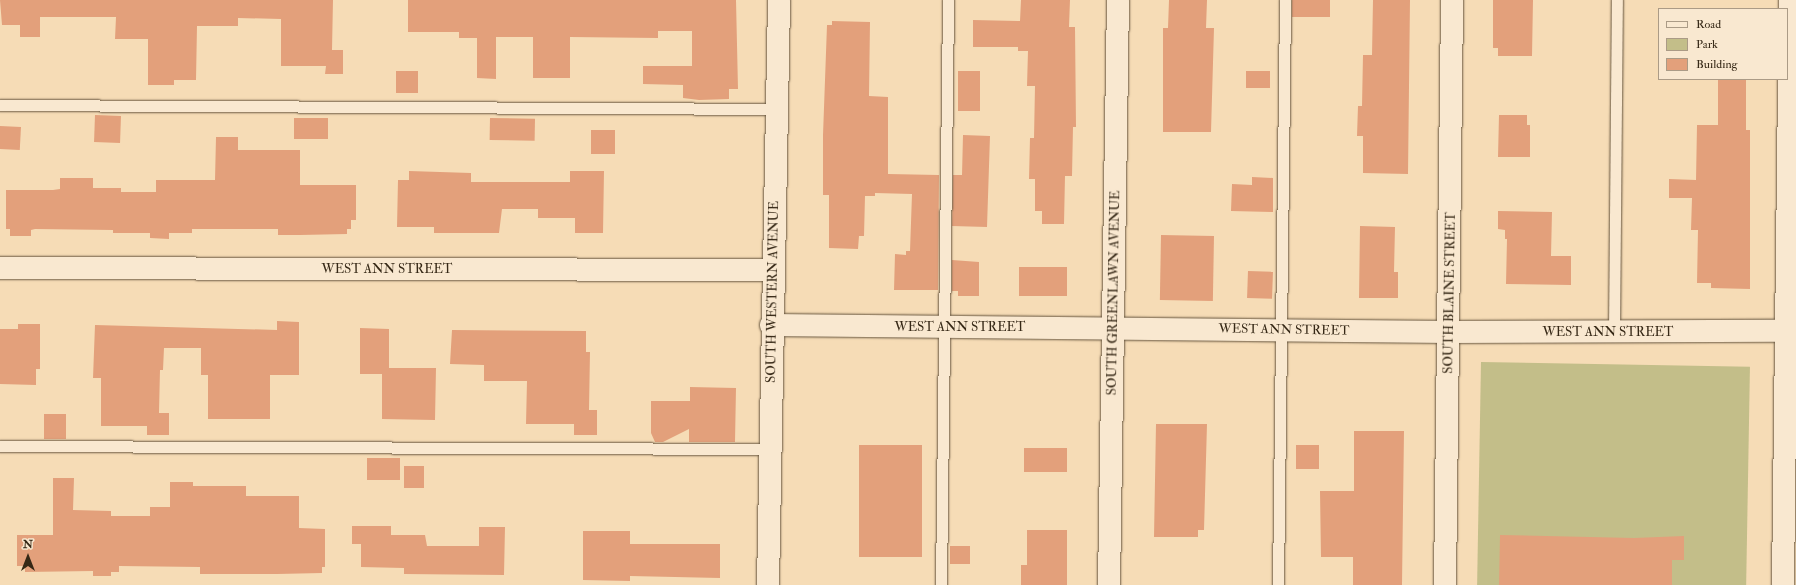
<!DOCTYPE html>
<html>
<head>
<meta charset="utf-8">
<style>
	body { margin:0 }
	#map { position:relative; width:1796px; height:585px; overflow:hidden; background:#f6dcb6; font-family:"IM FELL Double Pica",serif }
	div>[style] { position:absolute }
	.green>* { inset:0; background:#c3be89; transform-origin:0 0 }
	.building>* { inset:0; background:#e3a07b; transform-origin:0 0 }
	.roads { filter:drop-shadow(0 0 1px #66553e) drop-shadow(0 0 1px #66553e) }
	.service>* { height:11px; margin:-5.5px; padding:0 5.5px; transform-origin:5.5px; border-radius:5.5px; background:#f9e8d0 }
	.minor>* { height:22px; margin:-11px; padding:0 11px; transform-origin:11px; border-radius:11px; background:#f9e8d0 }
	.secondary>* { height:22px; margin:-11px; padding:0 11px; transform-origin:11px; border-radius:11px; background:#f9e8d0 }
	span { translate:-50% -50%; white-space:nowrap; text-align:center; line-height:1.15; -webkit-text-stroke:3px #f9e8d0; paint-order:stroke }
	.street-label { font-size:13px; color:#362816 }
	.legend { position:absolute; left:1658px; top:8px; width:130px; height:72px; box-sizing:border-box; background:#f9e8d0; border:1px solid #ab9b86; margin:0; padding:5px 7px; list-style:none; font-size:12px; color:#362816 }
	.legend li { display:flex; align-items:center; gap:8px; height:20px }
	.legend b { width:20px; border:1px solid #ab9b86 }
	.north { position:absolute; left:8px; top:537px; width:40px; height:40px; -webkit-text-stroke:3px #f9e8d0; paint-order:stroke; rotate:0deg; font-size:11px; font-weight:700; line-height:16px; text-align:center; color:#362816 }
	.north::after { content:''; display:block; margin:auto; width:14px; height:18px; background:#362816; clip-path:polygon(50% 0,100% 100%,50% 72%,0 100%) }
</style>
</head>
<body>
<div id="map">
	<div class="green">
		<i style="left:1481px;top:362px;width:269px;height:223px;rotate:1deg"></i>
	</div>
	<div class="building">
		<i style="clip-path:polygon(0 0,333px 0,332px 50px,343px 50px,343px 74px,325px 74px,326px 66px,281px 66px,281px 19px,238px 18px,238px 26px,197px 26px,196px 80px,174px 80px,174px 85px,148px 85px,148px 39px,115px 39px,116px 17px,40px 17px,40px 37px,20px 37px,20px 25px,2px 25px)"></i>
		<i style="clip-path:polygon(408px 0,736px 0,738px 89px,729px 89px,729px 99px,699px 100px,683px 98px,683px 85px,643px 84px,643px 66px,692px 66px,692px 31px,658px 31px,658px 38px,570px 37px,570px 78px,533px 78px,533px 37px,496px 37px,496px 79px,477px 78px,477px 38px,459px 38px,459px 32px,408px 32px)"></i>
		<i style="clip-path:polygon(1021px 0,1070px 0,1069px 27px,1075px 27px,1076px 127px,1073px 127px,1072px 176px,1065px 176px,1064px 224px,1042px 224px,1042px 211px,1035px 211px,1035px 179px,1029px 179px,1030px 138px,1034px 138px,1035px 86px,1027px 86px,1028px 51px,1018px 51px,1018px 47px,973px 47px,973px 20px,1020px 21px)"></i>
		<i style="clip-path:polygon(1169px 0,1207px 0,1206px 28px,1214px 28px,1211px 132px,1163px 132px,1163px 28px,1168px 28px)"></i>
		<i style="left:1292px;top:0;width:38px;height:17px"></i>
		<i style="clip-path:polygon(1373px 0,1410px 0,1408px 174px,1363px 173px,1363px 136px,1357px 136px,1358px 106px,1362px 106px,1363px 55px,1372px 55px)"></i>
		<i style="clip-path:polygon(1493px 0,1533px 0,1532px 56px,1498px 56px,1498px 48px,1493px 48px)"></i>
		<i style="clip-path:polygon(832px 21px,870px 22px,869px 96px,888px 97px,888px 174px,939px 175px,938px 290px,894px 290px,895px 254px,906px 255px,906px 251px,910px 251px,912px 194px,875px 193px,875px 196px,865px 196px,864px 236px,859px 236px,858px 249px,829px 248px,829px 195px,823px 195px,823px 135px,827px 25px,832px 25px)"></i>
		<i style="left:396px;top:71px;width:22px;height:22px"></i>
		<i style="left:958px;top:71px;width:22px;height:40px"></i>
		<i style="left:1246px;top:71px;width:24px;height:17px"></i>
		<i style="clip-path:polygon(1718px 79px,1746px 79px,1746px 130px,1750px 130px,1750px 289px,1711px 288px,1711px 283px,1697px 283px,1698px 230px,1691px 230px,1692px 198px,1669px 198px,1669px 179px,1696px 180px,1697px 125px,1718px 125px)"></i>
		<i style="left:95px;top:115px;width:26px;height:27px;rotate:2deg"></i>
		<i style="clip-path:polygon(1499px 115px,1527px 115px,1527px 125px,1530px 125px,1530px 157px,1498px 157px)"></i>
		<i style="left:294px;top:118px;width:34px;height:21px"></i>
		<i style="left:490px;top:118px;width:45px;height:22px;rotate:1deg"></i>
		<i style="left:0;top:126px;width:21px;height:23px;rotate:3deg"></i>
		<i style="left:591px;top:130px;width:24px;height:24px"></i>
		<i style="clip-path:polygon(963px 135px,990px 136px,987px 227px,952px 226px,953px 175px,962px 175px)"></i>
		<i style="clip-path:polygon(216px 137px,238px 137px,238px 150px,300px 150px,300px 185px,356px 185px,356px 220px,351px 220px,351px 229px,347px 229px,347px 234px,300px 235px,278px 235px,278px 229px,192px 229px,192px 233px,169px 233px,169px 239px,150px 238px,150px 233px,113px 233px,113px 230px,35px 229px,31px 230px,31px 236px,10px 236px,10px 229px,6px 229px,6px 190px,53px 190px,60px 189px,60px 178px,93px 178px,93px 188px,121px 188px,121px 192px,156px 192px,156px 180px,215px 180px)"></i>
		<i style="clip-path:polygon(409px 171px,471px 173px,471px 182px,570px 182px,570px 171px,604px 171px,603px 233px,575px 233px,575px 218px,538px 218px,538px 209px,502px 209px,499px 233px,434px 233px,434px 227px,397px 227px,398px 180px,409px 180px)"></i>
		<i style="clip-path:polygon(1252px 177px,1273px 178px,1273px 212px,1231px 211px,1232px 184px,1252px 185px)"></i>
		<i style="clip-path:polygon(1498px 211px,1552px 212px,1551px 256px,1571px 256px,1571px 285px,1506px 284px,1507px 239px,1505px 239px,1505px 230px,1498px 229px)"></i>
		<i style="clip-path:polygon(1360px 226px,1395px 227px,1394px 272px,1398px 272px,1398px 298px,1359px 298px)"></i>
		<i style="left:1161px;top:235px;width:53px;height:65px;rotate:1deg"></i>
		<i style="clip-path:polygon(952px 260px,979px 262px,979px 296px,958px 296px,958px 291px,952px 291px)"></i>
		<i style="left:1019px;top:267px;width:48px;height:29px"></i>
		<i style="left:1248px;top:271px;width:25px;height:27px;rotate:2deg"></i>
		<i style="clip-path:polygon(277px 321px,299px 322px,299px 375px,270px 375px,270px 419px,208px 419px,208px 375px,201px 375px,201px 348px,164px 348px,163px 370px,160px 370px,159px 413px,169px 413px,169px 435px,147px 435px,147px 426px,101px 426px,101px 378px,93px 378px,95px 325px,277px 330px)"></i>
		<i style="clip-path:polygon(18px 324px,40px 324px,40px 369px,36px 369px,36px 385px,0 384px,0 329px,18px 329px)"></i>
		<i style="clip-path:polygon(360px 328px,389px 329px,389px 368px,436px 368px,435px 420px,382px 419px,382px 374px,360px 374px)"></i>
		<i style="clip-path:polygon(452px 330px,586px 331px,586px 352px,590px 352px,589px 410px,597px 410px,597px 435px,574px 435px,574px 424px,526px 424px,527px 381px,484px 381px,484px 365px,450px 364px)"></i>
		<i style="clip-path:polygon(690px 387px,736px 388px,735px 442px,689px 442px,689px 429px,663px 442px,655px 442px,651px 433px,651px 401px,690px 401px)"></i>
		<i style="left:44px;top:414px;width:22px;height:25px"></i>
		<i style="clip-path:polygon(1156px 424px,1207px 424px,1204px 530px,1198px 530px,1198px 537px,1154px 537px)"></i>
		<i style="clip-path:polygon(1354px 431px,1404px 431px,1402px 585px,1353px 585px,1353px 557px,1321px 557px,1320px 491px,1354px 491px)"></i>
		<i style="left:859px;top:445px;width:63px;height:112px"></i>
		<i style="left:1296px;top:445px;width:23px;height:24px"></i>
		<i style="left:1024px;top:448px;width:43px;height:24px"></i>
		<i style="left:367px;top:458px;width:33px;height:22px"></i>
		<i style="left:404px;top:466px;width:20px;height:22px"></i>
		<i style="clip-path:polygon(53px 478px,74px 478px,73px 510px,111px 511px,111px 516px,150px 516px,150px 507px,170px 507px,170px 482px,193px 482px,193px 486px,246px 486px,246px 496px,299px 496px,299px 528px,325px 529px,325px 567px,322px 567px,322px 573px,277px 574px,200px 574px,200px 567px,119px 566px,119px 572px,111px 572px,111px 576px,93px 576px,93px 571px,25px 572px,25px 566px,17px 566px,17px 535px,53px 535px)"></i>
		<i style="clip-path:polygon(352px 526px,391px 526px,391px 535px,425px 535px,427px 546px,479px 546px,479px 527px,505px 527px,504px 575px,404px 574px,404px 568px,361px 567px,361px 544px,352px 544px)"></i>
		<i style="clip-path:polygon(1027px 530px,1067px 530px,1067px 585px,1021px 585px,1021px 565px,1027px 565px)"></i>
		<i style="clip-path:polygon(583px 531px,630px 531px,630px 544px,720px 544px,720px 578px,630px 576px,630px 581px,583px 580px)"></i>
		<i style="clip-path:polygon(1500px 535px,1634px 538px,1684px 536px,1684px 560px,1672px 560px,1672px 585px,1499px 585px)"></i>
		<i style="left:950px;top:546px;width:20px;height:18px"></i>
	</div>
	<div class="roads">
		<div class="service">
			<i style="left:0;top:105px;width:777px;rotate:0.29deg"></i>
			<i style="left:1614px;top:332px;width:332px;rotate:-89.5deg"></i>
			<i style="left:0;top:446px;width:770px;rotate:0.22deg"></i>
			<i style="left:941px;top:585px;width:585px;rotate:-89.31deg"></i>
			<i style="left:1278px;top:585px;width:585px;rotate:-89.31deg"></i>
		</div>
		<div class="minor">
			<i style="left:0;top:268px;width:774px;rotate:0.15deg"></i>
			<i style="left:771px;top:325px;width:679px;rotate:0.59deg"></i>
			<i style="left:1450px;top:332px;width:346px;rotate:-0.2deg"></i>
			<i style="left:1109px;top:585px;width:585px;rotate:-89.12deg"></i>
			<i style="left:1445px;top:585px;width:585px;rotate:-89.31deg"></i>
			<i style="left:1783px;top:585px;width:585px;rotate:-89.31deg"></i>
		</div>
		<div class="secondary">
			<i style="left:768px;top:585px;width:585px;rotate:-88.92deg"></i>
		</div>
	</div>
	<div class="street-label">
		<span style="left:387px;top:269px">WEST ANN STREET</span>
		<span style="left:773px;top:292px;rotate:-89deg">SOUTH WESTERN AVENUE</span>
		<span style="left:1114px;top:293px;rotate:-89deg">SOUTH GREENLAWN AVENUE</span>
		<span style="left:1450px;top:293px;rotate:-89deg">SOUTH BLAINE STREET</span>
		<span style="left:960px;top:327px">WEST ANN STREET</span>
		<span style="left:1284px;top:330px;rotate:1deg">WEST ANN STREET</span>
		<span style="left:1608px;top:332px">WEST ANN STREET</span>
	</div>
	<ul class="legend">
	<li><b style="height:5px;background:#f9e8d0"></b>Road</li>
	<li><b style="height:11px;background:#c3be89"></b>Park</li>
	<li><b style="height:11px;background:#e3a07b"></b>Building</li>
	</ul>
	<div class="north">N</div>
</div>
</body>
</html>
